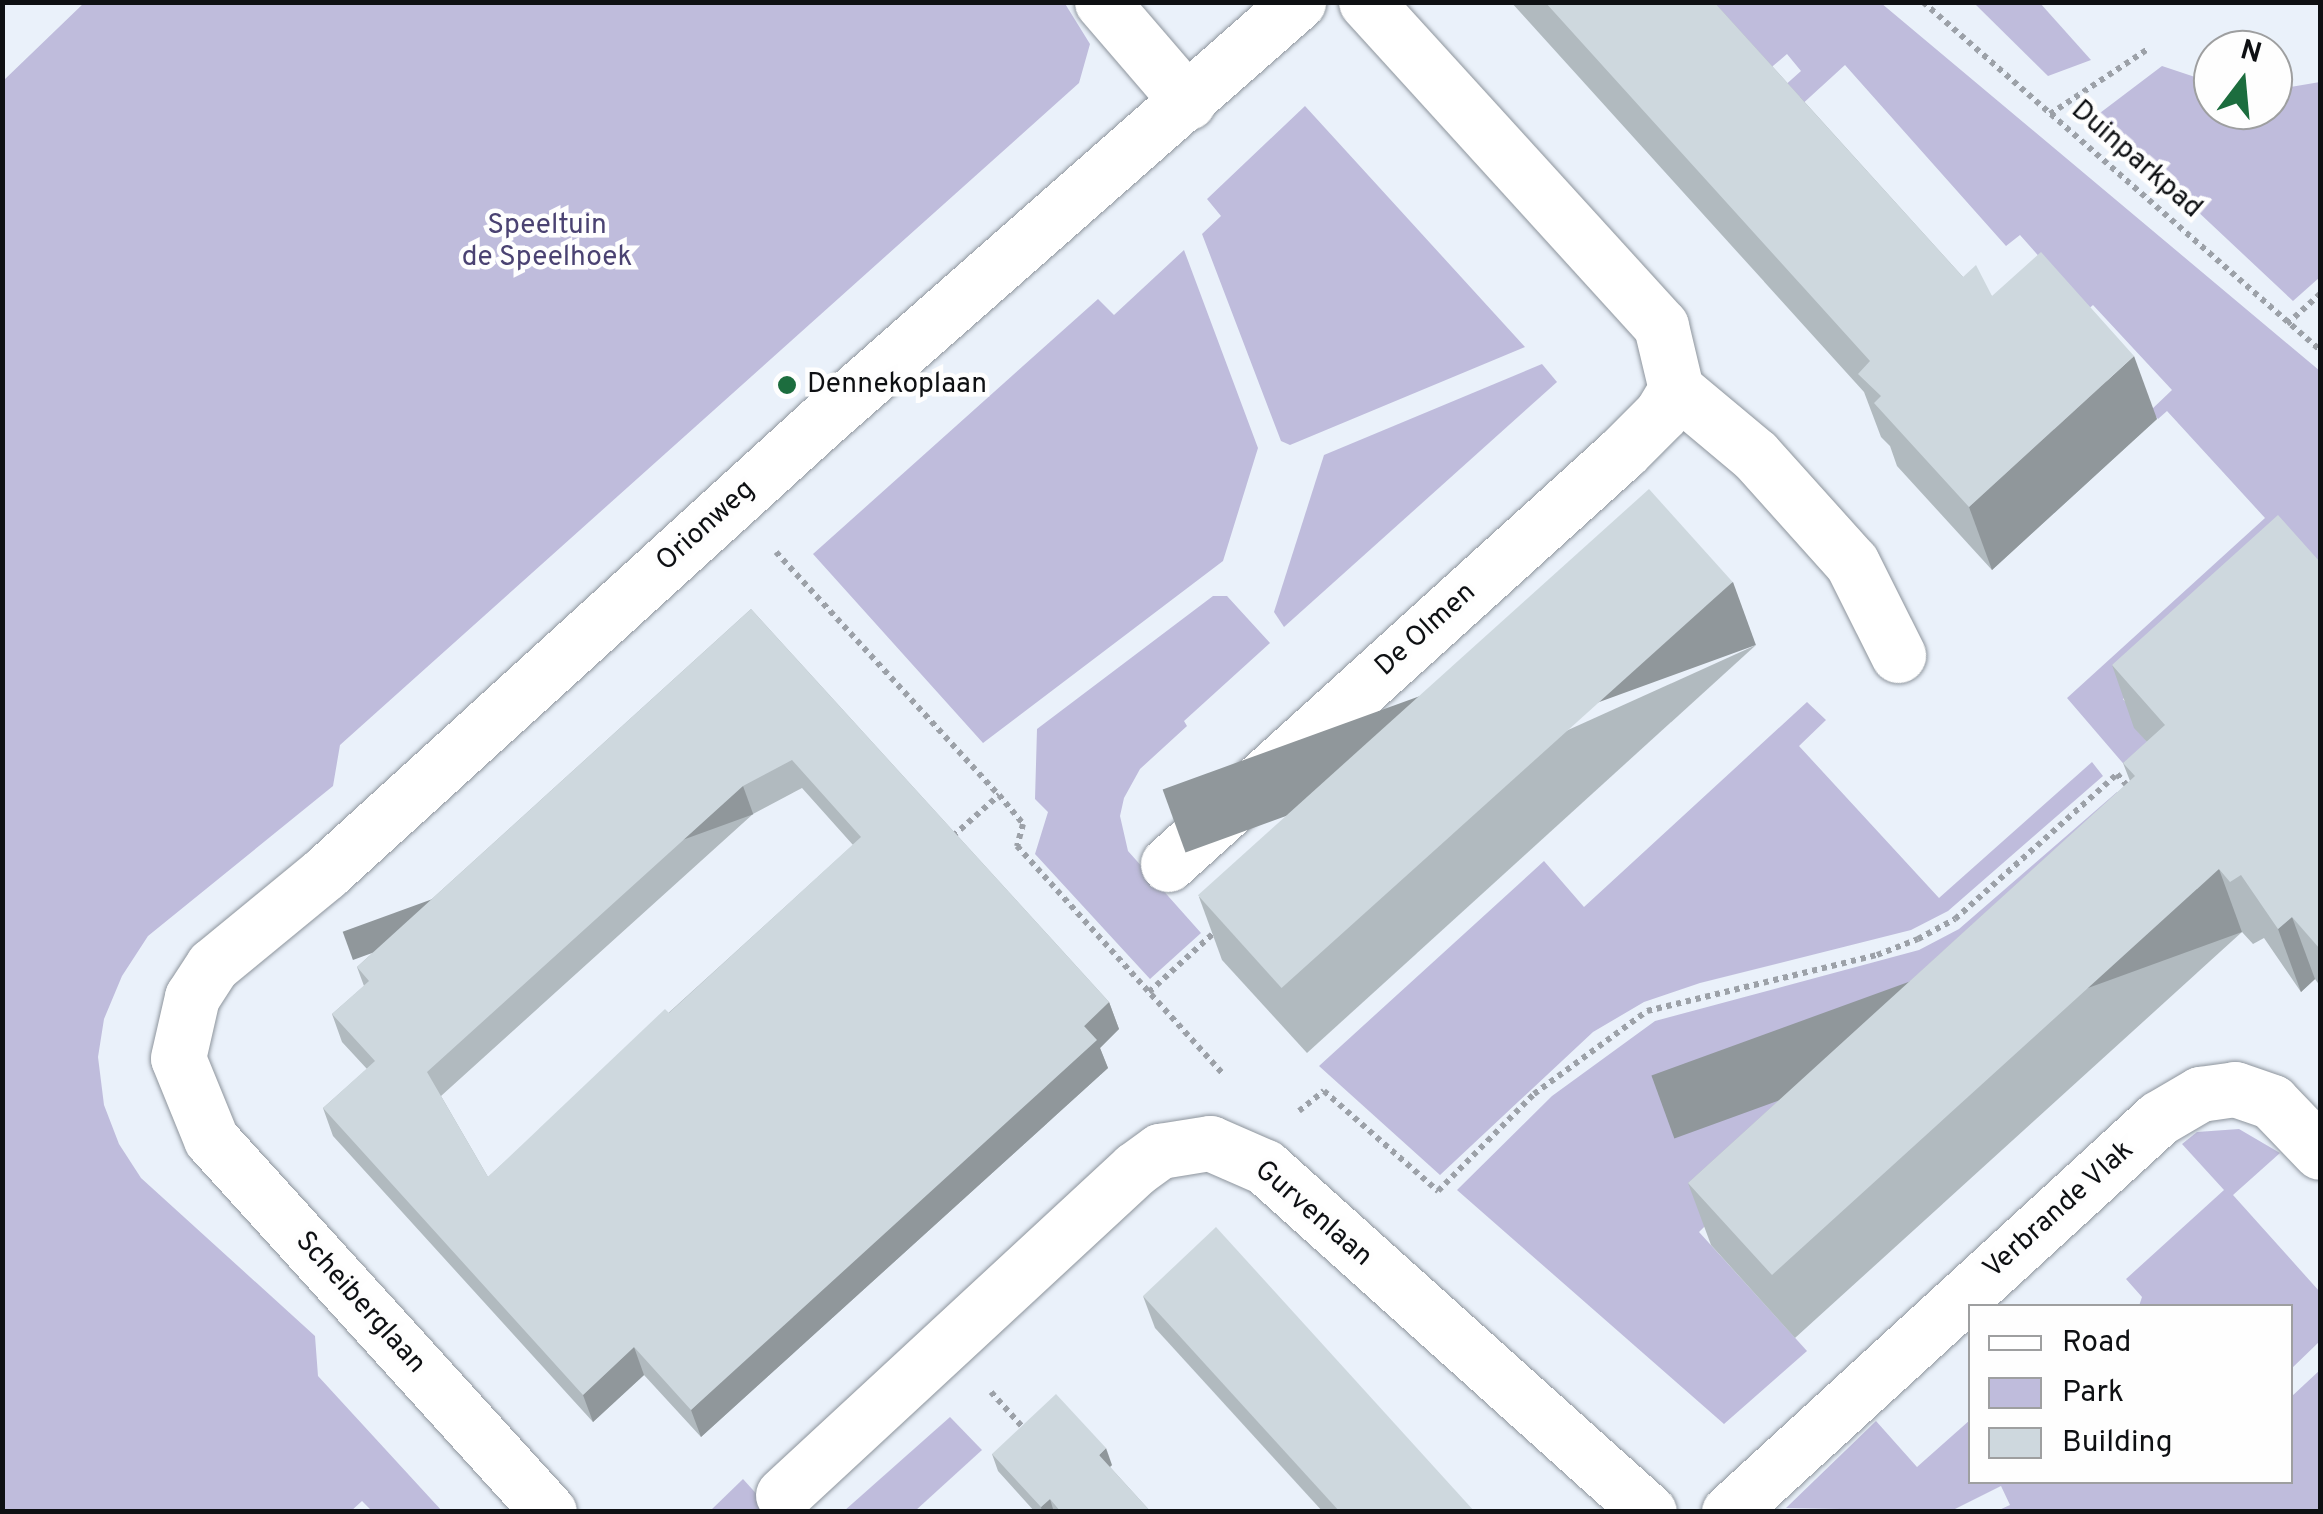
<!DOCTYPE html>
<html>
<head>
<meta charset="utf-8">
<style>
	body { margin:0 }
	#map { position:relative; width:2323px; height:1514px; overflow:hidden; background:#eaf1fa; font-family:Overpass,sans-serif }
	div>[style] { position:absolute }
	.green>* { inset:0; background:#bfbcdc }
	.path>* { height:6px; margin-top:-3px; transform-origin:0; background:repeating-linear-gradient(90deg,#9ca1a8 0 5px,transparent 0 10px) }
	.roads { filter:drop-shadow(0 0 2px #8d949c) drop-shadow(0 0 2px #8d949c) }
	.minor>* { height:55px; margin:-27.5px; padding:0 27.5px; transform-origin:27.5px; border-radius:27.5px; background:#fff }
	.wall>* { inset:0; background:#b1babf }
	.shaded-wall>* { inset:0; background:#90979b; transform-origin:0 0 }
	.building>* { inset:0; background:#ced8de; transform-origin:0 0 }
	.dots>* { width:28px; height:28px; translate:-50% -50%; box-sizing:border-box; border:5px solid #fefefe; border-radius:50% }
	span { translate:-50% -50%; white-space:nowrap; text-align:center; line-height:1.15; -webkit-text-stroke:9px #fefefe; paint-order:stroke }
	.street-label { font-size:28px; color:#0e1013 }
	.park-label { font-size:28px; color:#4a4272 }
	.poi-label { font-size:28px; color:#0e1013 }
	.left { translate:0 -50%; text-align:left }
	.frame { position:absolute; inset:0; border:5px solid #0e1013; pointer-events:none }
	.legend { position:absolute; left:1968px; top:1304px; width:325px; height:180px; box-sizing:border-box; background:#fefefe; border:2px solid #9e9fa0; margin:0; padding:12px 18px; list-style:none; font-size:30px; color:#0e1013 }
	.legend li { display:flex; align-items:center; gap:20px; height:50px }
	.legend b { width:50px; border:2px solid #9e9fa0 }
	.north { position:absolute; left:2193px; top:30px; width:100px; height:100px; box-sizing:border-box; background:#fefefe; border:2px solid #9e9fa0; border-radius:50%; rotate:16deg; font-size:28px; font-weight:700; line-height:40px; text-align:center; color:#0e1013 }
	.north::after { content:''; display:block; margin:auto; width:35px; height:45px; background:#1c6d3e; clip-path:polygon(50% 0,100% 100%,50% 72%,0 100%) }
</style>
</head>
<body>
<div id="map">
	<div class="green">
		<i style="clip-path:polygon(85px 2px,1064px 2px,1090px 44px,1079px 83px,340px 745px,333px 786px,148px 936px,122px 976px,104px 1019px,98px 1057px,104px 1105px,119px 1144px,141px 1178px,315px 1336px,318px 1376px,442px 1511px,372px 1511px,362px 1501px,350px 1512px,3px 1511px,3px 81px)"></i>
		<i style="clip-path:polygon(1705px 3px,1881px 3px,2320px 371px,2320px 576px,2164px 663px,2123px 699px,2142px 721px,2135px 728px,2194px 795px,2170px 818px,2067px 698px,2265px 518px,2167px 411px,2158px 419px,2150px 411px,2172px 390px,2093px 305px,2071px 324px,2058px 278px,2020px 235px,2006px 246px,1845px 65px,1799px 107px,1782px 88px,1801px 71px,1787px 54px,1767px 71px)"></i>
		<i style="clip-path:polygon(1974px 3px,2040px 3px,2091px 60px,2048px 76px)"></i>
		<i style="clip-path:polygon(2162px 66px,2213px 83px,2213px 110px,2273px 110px,2273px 90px,2320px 82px,2320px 277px,2293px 301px,2096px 116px)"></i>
		<i style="clip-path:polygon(1305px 106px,1525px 347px,1290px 445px,1281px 441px,1202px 234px,1221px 216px,1207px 199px)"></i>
		<i style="clip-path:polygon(1184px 250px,1258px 448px,1223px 561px,983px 743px,813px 554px,1098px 299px,1114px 315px)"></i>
		<i style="clip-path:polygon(1542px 364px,1557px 382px,1284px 627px,1274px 612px,1324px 455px)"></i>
		<i style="clip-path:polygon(1213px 596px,1227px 596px,1270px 643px,1184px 721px,1187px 726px,1140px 769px,1124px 798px,1120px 816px,1128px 851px,1201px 933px,1150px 979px,1035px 854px,1048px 812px,1035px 799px,1037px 729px)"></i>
		<i style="clip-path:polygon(1807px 702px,1826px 720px,1799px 746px,1939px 898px,2092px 762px,2103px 776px,1948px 911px,1911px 930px,1700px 983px,1644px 1002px,1593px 1032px,1440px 1175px,1319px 1066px,1544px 861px,1584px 907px)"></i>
		<i style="clip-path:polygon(2117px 792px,2146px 826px,1883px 1051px,1699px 1232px,1807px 1351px,1724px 1424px,1457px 1190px,1552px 1096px,1655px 1021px,1919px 950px,1959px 929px)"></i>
		<i style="clip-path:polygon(2239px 1129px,2280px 1153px,2233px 1195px,2320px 1292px,2320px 1341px,2291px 1369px,2290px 1306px,2139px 1306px,2142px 1297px,2126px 1279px,2224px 1190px,2182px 1144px,2197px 1132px)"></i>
		<i style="clip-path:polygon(2320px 1370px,2320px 1511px,1997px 1511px,2010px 1505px,2001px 1486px,1951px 1511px,1786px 1508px,1876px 1421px,1917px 1467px,1970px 1420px,1970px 1482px,2290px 1482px,2291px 1397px)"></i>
		<i style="clip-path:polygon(950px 1417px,982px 1450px,915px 1511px,844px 1511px)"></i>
		<i style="clip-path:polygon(743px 1479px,772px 1511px,709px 1512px)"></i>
	</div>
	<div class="path">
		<i style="left:1923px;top:2px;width:528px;rotate:41.24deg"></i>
		<i style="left:2050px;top:114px;width:118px;rotate:-33.6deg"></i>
		<i style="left:2287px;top:324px;width:45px;rotate:-42.3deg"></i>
		<i style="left:776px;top:552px;width:330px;rotate:47.5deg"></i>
		<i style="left:999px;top:795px;width:38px;rotate:50deg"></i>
		<i style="left:1023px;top:824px;width:23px;rotate:105deg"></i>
		<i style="left:1017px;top:846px;width:307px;rotate:47.9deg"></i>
		<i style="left:953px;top:836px;width:62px;rotate:-41.7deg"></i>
		<i style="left:1149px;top:992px;width:92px;rotate:-42.4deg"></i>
		<i style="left:1299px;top:1111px;width:32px;rotate:-39deg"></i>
		<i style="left:1324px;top:1091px;width:152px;rotate:41.3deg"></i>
		<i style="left:1438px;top:1191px;width:136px;rotate:-45.3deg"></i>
		<i style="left:1534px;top:1094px;width:140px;rotate:-36.3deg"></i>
		<i style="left:1647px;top:1011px;width:237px;rotate:-13.7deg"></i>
		<i style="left:1877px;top:955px;width:44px;rotate:-21.3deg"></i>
		<i style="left:1918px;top:939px;width:42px;rotate:-28.4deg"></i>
		<i style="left:1955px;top:919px;width:217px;rotate:-41.8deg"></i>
		<i style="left:2117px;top:774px;width:21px;rotate:49deg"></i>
		<i style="left:991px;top:1392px;width:52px;rotate:48.1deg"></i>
	</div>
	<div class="roads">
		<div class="minor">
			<i style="left:1102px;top:2px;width:132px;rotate:49.3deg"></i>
			<i style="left:1676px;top:389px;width:103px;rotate:39.9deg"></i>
			<i style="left:1755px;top:455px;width:145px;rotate:48.1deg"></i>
			<i style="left:1852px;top:563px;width:103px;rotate:63.4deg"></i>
			<i style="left:1168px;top:864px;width:614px;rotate:-42.16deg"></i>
			<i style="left:1623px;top:452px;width:54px;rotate:-45deg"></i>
			<i style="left:1661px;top:414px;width:29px;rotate:-59deg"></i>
			<i style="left:1676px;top:389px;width:65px;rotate:-103.4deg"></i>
			<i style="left:1661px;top:326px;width:438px;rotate:-132.3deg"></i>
			<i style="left:783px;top:1495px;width:480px;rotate:-42.8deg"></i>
			<i style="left:1135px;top:1169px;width:31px;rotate:-36deg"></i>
			<i style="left:1160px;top:1151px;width:51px;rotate:-9.1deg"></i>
			<i style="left:1210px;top:1143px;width:60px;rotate:23.6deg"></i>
			<i style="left:1265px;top:1167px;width:516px;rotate:41.94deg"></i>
			<i style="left:549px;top:1512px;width:503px;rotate:-132.18deg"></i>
			<i style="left:211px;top:1139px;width:87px;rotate:-112.2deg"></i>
			<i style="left:178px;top:1058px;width:63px;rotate:-77.1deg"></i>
			<i style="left:192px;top:997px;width:38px;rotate:-57deg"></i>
			<i style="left:213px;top:965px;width:145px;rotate:-39.4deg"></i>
			<i style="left:325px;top:873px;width:673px;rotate:-42.29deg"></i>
			<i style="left:823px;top:420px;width:633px;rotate:-41.35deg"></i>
			<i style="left:1729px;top:1512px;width:583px;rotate:-42.5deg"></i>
			<i style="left:2159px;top:1118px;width:48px;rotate:-30.3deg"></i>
			<i style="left:2200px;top:1094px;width:35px;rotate:-8deg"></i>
			<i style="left:2235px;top:1089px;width:39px;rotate:19deg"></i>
			<i style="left:2272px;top:1102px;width:69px;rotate:46.2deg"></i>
		</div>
	</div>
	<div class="wall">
		<i style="clip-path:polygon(1511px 2px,1714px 2px,1963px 277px,1992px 296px,2157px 419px,1992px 570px,1897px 466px,1890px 446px,1881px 437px,1864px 392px)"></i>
		<i style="clip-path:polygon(2320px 562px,2320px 986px,2315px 979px,2301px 992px,2264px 938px,2253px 944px,2242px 932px,1795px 1338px,1711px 1245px,1688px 1183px,2130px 781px,2123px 763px,2147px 742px,2134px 728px,2112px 665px)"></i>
		<i style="clip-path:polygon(evenodd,751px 609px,1109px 1002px,1119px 1029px,1100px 1048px,1108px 1068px,701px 1437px,644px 1375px,593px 1422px,333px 1136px,323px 1108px,367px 1069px,342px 1042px,332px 1014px,364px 986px,357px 967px,751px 609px,802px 788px,853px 845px,488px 1177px,441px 1096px,753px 814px,802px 788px)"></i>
		<i style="clip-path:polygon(1756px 645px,1307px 1053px,1222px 960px,1199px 897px)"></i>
		<i style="clip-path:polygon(1143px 1296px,1475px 1512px,1323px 1512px,1155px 1328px)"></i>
		<i style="clip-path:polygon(992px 1454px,1112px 1465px,1110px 1467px,1151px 1512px,1035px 1512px,998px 1471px)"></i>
	</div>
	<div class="shaded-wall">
		<i style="clip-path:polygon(2134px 356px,2157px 419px,1992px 570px,1969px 507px)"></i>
		<i style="left:1733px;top:582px;width:67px;height:607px;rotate:70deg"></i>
		<i style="left:743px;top:786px;width:30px;height:426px;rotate:70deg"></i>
		<i style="left:2219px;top:869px;width:67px;height:604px;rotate:70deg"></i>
		<i style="clip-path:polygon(2292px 917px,2315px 979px,2301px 992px,2278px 929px)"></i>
		<i style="clip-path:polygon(1109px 1002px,1119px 1029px,1100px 1048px,1108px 1068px,701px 1437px,691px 1410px)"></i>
		<i style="clip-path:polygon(634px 1347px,644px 1375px,593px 1422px,583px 1395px)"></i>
		<i style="clip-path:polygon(1106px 1448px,1112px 1465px,1105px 1471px,1099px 1455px)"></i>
		<i style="clip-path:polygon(1050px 1499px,1054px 1512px,1042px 1512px,1041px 1507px)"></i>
	</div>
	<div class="building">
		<i style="clip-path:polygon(1545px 2px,1714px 2px,1963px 277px,1976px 265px,1992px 296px,2041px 252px,2134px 356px,1969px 507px,1874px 403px,1881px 396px,1858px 374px,1870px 361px)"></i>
		<i style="left:1649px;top:489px;width:125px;height:607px;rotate:48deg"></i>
		<i style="clip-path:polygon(2278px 515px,2320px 562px,2320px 949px,2292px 917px,2278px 929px,2241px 875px,2230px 882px,2219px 869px,1772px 1275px,1688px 1183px,2135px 776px,2123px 763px,2165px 725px,2112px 665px)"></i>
		<i style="clip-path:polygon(evenodd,751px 609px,1109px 1002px,1084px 1026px,1097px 1040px,691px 1410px,634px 1347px,583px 1395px,323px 1108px,375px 1061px,332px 1014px,369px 981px,357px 967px,751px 609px,792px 760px,861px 837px,669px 1013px,665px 1009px,488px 1177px,427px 1072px,743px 786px,792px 760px)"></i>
		<i style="clip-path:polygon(1216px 1227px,1475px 1512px,1340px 1512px,1143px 1296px)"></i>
		<i style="clip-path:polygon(1056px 1394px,1106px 1448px,1099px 1455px,1151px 1512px,1061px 1512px,1050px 1499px,1041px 1507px,992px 1454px)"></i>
	</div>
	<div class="dots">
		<i style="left:787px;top:385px;background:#1c6d3e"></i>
	</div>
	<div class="street-label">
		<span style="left:2136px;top:160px;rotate:41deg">Duinparkpad</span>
		<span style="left:706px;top:526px;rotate:-42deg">Orionweg</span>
		<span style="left:1426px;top:630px;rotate:-42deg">De Olmen</span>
		<span style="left:2059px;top:1210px;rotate:-42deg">Verbrande Vlak</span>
		<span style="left:1313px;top:1214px;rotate:41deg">Gurvenlaan</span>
		<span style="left:360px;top:1303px;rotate:48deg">Scheiberglaan</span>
	</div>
	<div class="park-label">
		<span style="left:547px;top:242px">Speeltuin<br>de Speelhoek</span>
	</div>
	<div class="poi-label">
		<span class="left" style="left:807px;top:385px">Dennekoplaan</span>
	</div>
	<div class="frame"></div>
	<ul class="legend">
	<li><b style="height:12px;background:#fff"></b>Road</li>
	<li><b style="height:28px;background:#bfbcdc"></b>Park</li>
	<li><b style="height:28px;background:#ced8de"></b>Building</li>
	</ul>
	<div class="north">N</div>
</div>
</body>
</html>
